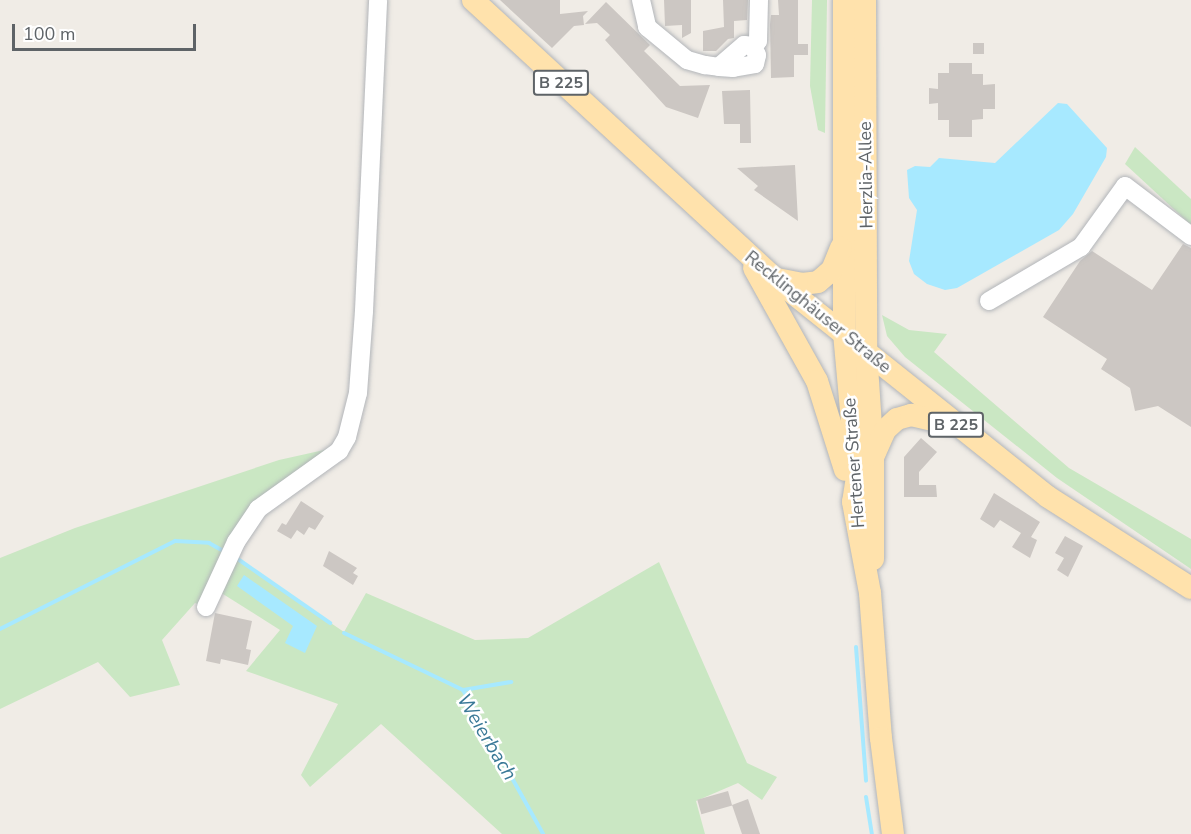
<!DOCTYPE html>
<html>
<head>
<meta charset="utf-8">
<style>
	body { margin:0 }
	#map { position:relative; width:1191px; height:834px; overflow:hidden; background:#f0ece6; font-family:"Nunito Sans",sans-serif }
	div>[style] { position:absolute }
	.green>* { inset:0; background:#cae7c3 }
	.water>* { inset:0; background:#a7e9ff }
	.stream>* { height:4px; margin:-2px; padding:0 2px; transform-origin:2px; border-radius:2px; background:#a7e9ff }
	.building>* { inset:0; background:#ccc7c3; transform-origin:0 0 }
	.roads { filter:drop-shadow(0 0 2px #b2b5b9) drop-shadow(0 0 2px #b2b5b9) }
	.minor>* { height:18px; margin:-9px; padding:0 9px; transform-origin:9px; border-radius:9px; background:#fff }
	.major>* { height:22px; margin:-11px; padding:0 11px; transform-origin:11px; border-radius:11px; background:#ffe2ac }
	span { translate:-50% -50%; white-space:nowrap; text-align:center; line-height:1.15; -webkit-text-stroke:5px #fff; paint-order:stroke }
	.shield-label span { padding:2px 4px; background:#fff; border:2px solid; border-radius:4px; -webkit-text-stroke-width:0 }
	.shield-label { font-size:16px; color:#5e6367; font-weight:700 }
	.street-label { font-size:18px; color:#5e6367 }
	.water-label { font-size:20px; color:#3a7997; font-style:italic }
	.scale { position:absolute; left:12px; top:24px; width:184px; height:27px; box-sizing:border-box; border:3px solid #5e6367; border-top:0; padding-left:8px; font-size:18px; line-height:21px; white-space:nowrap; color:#5e6367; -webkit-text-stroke:4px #fff; paint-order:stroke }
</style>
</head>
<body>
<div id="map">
	<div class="green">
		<i style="clip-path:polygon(812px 0,827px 0,825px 133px,818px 130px,810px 86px)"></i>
		<i style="clip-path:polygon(1135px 147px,1191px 199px,1191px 225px,1125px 164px)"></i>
		<i style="clip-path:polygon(882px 315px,909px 330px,947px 334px,934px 352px,1069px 468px,1191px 539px,1191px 569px,1057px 478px,905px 357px,887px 336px)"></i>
		<i style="clip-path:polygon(351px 444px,258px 509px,234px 557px,344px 632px,366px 593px,475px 640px,528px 638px,659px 562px,747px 763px,777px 777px,762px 800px,738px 783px,696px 801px,705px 834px,502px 834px,381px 724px,310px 787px,301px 775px,338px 704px,246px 671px,280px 630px,215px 589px,206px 607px,195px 603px,162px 640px,180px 685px,130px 697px,98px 662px,0 709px,0 558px,75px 528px,279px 460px)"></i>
	</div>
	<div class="water">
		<i style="clip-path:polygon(1058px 103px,1067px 104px,1107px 148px,1106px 157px,1073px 214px,1059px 230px,957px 288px,945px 290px,927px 284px,914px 274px,909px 261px,917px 210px,909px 198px,907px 170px,915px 166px,930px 167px,939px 158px,995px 163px)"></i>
		<i style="clip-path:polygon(244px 575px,317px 626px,305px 653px,285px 643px,293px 626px,237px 586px)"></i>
	</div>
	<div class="stream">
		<i style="left:235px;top:557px;width:116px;rotate:34.8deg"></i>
		<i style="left:0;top:629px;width:196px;rotate:-26.7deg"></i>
		<i style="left:175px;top:541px;width:34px;rotate:3deg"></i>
		<i style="left:209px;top:543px;width:18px;rotate:29deg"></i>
		<i style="left:344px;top:633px;width:132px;rotate:25.6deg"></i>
		<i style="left:463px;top:690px;width:165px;rotate:60.9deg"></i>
		<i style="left:856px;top:647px;width:134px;rotate:85.7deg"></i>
		<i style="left:463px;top:690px;width:49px;rotate:-9.5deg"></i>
		<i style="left:866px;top:797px;width:37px;rotate:81deg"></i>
	</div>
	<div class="building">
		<i style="clip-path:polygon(500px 0,560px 0,560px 14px,588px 11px,583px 16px,584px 25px,574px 26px,552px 48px)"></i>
		<i style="clip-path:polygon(664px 0,691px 0,691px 33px,682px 38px,682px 25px,665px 26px)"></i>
		<i style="clip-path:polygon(723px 0,748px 0,747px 20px,734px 21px,734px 38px,728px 39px,716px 51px,703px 51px,703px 31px,724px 27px)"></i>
		<i style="clip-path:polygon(778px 0,798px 0,798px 44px,808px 44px,808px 55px,794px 55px,794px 77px,771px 78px,770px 24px,771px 15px,779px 15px)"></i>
		<i style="clip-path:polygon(606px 2px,650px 45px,644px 51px,680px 86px,710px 85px,698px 118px,666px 107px,605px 40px,610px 35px,597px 23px,585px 24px)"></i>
		<i style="left:973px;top:43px;width:11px;height:11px"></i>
		<i style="clip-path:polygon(949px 63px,972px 63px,972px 74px,983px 74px,983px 85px,995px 84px,995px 109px,983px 109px,983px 119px,972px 120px,972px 137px,949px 137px,949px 120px,938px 120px,938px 103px,929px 104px,929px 88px,938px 89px,938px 73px,949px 73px)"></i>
		<i style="clip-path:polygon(750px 90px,751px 143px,740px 143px,740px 124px,724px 124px,722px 91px)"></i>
		<i style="clip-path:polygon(795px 165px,798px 221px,754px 190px,758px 186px,737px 168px)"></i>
		<i style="clip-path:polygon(1183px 244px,1191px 248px,1191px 427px,1158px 406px,1135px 411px,1130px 388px,1101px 369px,1107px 359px,1043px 317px,1080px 261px,1092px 251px,1152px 290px)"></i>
		<i style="clip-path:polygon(921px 438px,937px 452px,919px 472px,919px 485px,936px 485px,937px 497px,904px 497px,904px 457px)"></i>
		<i style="clip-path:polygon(994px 493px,1040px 522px,1031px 537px,1037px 540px,1030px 558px,1012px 547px,1021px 533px,1000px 520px,994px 528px,980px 519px)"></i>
		<i style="clip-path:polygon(301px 501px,324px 516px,315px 530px,309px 527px,304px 535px,297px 530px,291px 539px,277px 531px,282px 523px,286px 525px)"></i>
		<i style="clip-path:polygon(1065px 536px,1083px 546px,1068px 577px,1057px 570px,1064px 558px,1055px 553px)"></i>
		<i style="clip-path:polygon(329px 551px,357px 568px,353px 573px,358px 576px,353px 585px,323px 566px)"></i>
		<i style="clip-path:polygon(215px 613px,252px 621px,246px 649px,251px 650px,248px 665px,221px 659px,220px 664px,206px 661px)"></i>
		<i style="left:728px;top:791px;width:15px;height:32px;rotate:74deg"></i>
		<i style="clip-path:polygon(748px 799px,760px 834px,742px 834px,732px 805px)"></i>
	</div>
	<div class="roads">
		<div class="minor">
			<i style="left:641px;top:0;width:28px;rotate:77deg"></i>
			<i style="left:647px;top:27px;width:52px;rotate:39.5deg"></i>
			<i style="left:687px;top:60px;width:19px;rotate:16deg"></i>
			<i style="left:705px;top:65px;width:14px;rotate:8deg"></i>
			<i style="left:719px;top:67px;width:14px;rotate:4deg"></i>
			<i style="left:733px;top:68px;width:22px;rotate:-10deg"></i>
			<i style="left:755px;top:64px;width:9px;rotate:-77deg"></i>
			<i style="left:757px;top:55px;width:10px;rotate:-114deg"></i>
			<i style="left:753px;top:46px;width:9px;rotate:-174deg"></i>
			<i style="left:744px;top:45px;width:33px;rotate:139deg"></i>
			<i style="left:753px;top:46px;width:7px;rotate:-45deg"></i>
			<i style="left:758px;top:41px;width:41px;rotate:-88.6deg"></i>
			<i style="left:989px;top:301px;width:107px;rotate:-30.4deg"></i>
			<i style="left:1081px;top:247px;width:75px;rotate:-54.2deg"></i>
			<i style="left:1125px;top:186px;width:83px;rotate:37.1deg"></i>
			<i style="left:206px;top:607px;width:72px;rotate:-65.2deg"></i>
			<i style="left:236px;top:542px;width:40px;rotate:-56deg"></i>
			<i style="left:258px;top:509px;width:100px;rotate:-35.6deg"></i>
			<i style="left:339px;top:451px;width:16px;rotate:-60deg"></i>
			<i style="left:347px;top:437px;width:45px;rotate:-76deg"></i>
			<i style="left:358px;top:393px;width:82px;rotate:-85.8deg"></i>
			<i style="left:364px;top:311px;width:311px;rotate:-87.4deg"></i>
		</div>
		<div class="major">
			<i style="left:473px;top:0;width:411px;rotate:42.7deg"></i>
			<i style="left:775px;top:279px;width:349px;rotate:38.6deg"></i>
			<i style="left:1048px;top:497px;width:169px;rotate:32.5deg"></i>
			<i style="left:844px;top:0;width:333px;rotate:90deg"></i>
			<i style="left:844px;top:333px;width:145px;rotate:84.8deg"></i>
			<i style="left:857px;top:477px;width:25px;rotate:99deg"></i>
			<i style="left:853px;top:502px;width:93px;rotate:79.4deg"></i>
			<i style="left:870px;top:593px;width:145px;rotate:85.7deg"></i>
			<i style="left:881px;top:738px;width:97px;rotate:82.9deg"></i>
			<i style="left:865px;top:0;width:351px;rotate:89.8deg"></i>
			<i style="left:866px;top:351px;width:106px;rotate:86.2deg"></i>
			<i style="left:873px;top:457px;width:102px;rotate:90deg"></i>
			<i style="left:754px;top:268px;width:129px;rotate:60.9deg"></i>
			<i style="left:817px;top:381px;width:93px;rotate:72.5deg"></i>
			<i style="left:777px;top:279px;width:25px;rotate:11deg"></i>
			<i style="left:802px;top:284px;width:16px;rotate:-7deg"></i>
			<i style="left:818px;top:282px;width:18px;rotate:-41deg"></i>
			<i style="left:832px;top:270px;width:24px;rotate:-68deg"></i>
			<i style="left:874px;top:455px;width:27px;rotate:-66deg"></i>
			<i style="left:885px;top:430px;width:16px;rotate:-43deg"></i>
			<i style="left:897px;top:419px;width:15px;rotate:-16deg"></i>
			<i style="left:911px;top:415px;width:40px;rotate:13deg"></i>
		</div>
	</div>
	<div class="shield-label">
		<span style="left:561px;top:83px">B 225</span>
		<span style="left:956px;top:425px">B 225</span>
	</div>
	<div class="street-label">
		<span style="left:866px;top:175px;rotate:-91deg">Herzlia-Allee</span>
		<span style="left:818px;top:312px;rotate:39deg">Recklinghäuser Straße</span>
		<span style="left:854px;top:463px;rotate:-94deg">Hertener Straße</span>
	</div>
	<div class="water-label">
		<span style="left:487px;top:737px;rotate:59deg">Weierbach</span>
	</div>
	<div class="scale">100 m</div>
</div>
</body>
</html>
